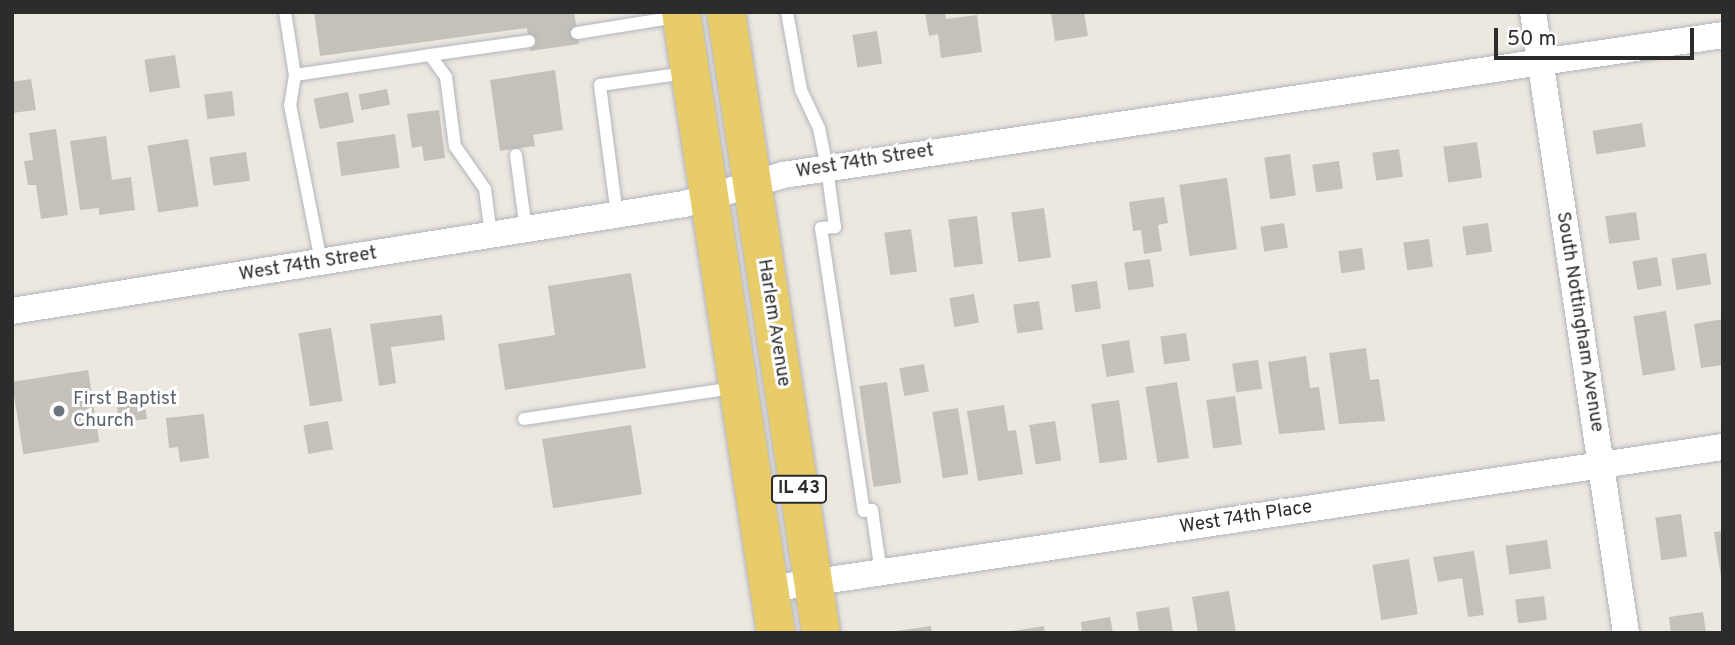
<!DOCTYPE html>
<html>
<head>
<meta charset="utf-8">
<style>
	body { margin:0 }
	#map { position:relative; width:1735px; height:645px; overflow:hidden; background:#ece7df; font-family:Overpass,sans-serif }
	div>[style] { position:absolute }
	.building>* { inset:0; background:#c5c1ba; transform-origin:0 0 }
	.roads { filter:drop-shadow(0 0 2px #b2b5be) drop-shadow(0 0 2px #b2b5be) }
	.lane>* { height:12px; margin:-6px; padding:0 6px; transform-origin:6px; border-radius:6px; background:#fff }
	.street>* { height:26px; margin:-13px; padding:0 13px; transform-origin:13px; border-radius:13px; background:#fff }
	.primary>* { height:38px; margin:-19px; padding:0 19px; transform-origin:19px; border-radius:19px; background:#e7cc69 }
	.dots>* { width:19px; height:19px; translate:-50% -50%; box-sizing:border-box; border:4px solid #fff; border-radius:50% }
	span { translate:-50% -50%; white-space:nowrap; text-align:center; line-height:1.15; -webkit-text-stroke:6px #fff; paint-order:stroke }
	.shield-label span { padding:2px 5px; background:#fff; border:2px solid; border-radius:5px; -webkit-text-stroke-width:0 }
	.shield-label { font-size:18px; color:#2c2c2c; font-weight:700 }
	.street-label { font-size:19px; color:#2c2c2c }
	.worship-label { font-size:19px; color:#5b616d }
	.left { translate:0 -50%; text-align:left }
	.frame { position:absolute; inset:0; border:14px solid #2c2c2c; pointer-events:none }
	.scale { position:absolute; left:1494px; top:28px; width:200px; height:32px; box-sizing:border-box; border:4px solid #2c2c2c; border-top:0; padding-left:9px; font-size:21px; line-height:24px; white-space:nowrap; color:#2c2c2c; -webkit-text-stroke:5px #fff; paint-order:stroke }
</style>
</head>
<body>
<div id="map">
	<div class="building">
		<i style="clip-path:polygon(314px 12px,574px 12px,579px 44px,530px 51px,527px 28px,320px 56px)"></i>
		<i style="clip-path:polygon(925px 12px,945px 12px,946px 19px,977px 15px,982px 52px,941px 58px,938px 34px,929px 36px)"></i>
		<i style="clip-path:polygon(1051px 12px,1084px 12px,1088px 36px,1055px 41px)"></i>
		<i style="left:877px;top:31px;width:33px;height:25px;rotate:81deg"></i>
		<i style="left:175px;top:55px;width:33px;height:31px;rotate:81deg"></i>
		<i style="clip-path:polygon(555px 70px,563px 130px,533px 135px,535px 146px,500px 151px,490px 80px)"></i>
		<i style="clip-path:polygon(31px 79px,36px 110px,12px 113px,12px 82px)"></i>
		<i style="left:387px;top:89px;width:16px;height:29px;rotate:79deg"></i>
		<i style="left:232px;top:91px;width:25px;height:28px;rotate:83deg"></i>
		<i style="left:348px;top:92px;width:31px;height:35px;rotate:79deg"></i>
		<i style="clip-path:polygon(439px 110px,445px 158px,424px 161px,422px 146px,412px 148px,407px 114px)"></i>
		<i style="left:1642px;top:123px;width:24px;height:50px;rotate:81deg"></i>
		<i style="clip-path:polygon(56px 129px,68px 215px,41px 219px,36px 185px,28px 185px,24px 161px,33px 160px,29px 133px)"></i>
		<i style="left:395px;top:134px;width:34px;height:59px;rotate:82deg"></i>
		<i style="clip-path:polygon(106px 136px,112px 180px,131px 177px,135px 210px,99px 215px,99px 208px,80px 210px,70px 141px)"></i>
		<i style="left:188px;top:139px;width:68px;height:41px;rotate:81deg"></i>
		<i style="left:1477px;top:142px;width:36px;height:34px;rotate:82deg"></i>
		<i style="left:1399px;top:149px;width:28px;height:27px;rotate:82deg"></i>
		<i style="left:246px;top:152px;width:29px;height:37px;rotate:82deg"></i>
		<i style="left:1290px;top:154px;width:42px;height:26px;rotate:82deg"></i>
		<i style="left:1339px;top:161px;width:28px;height:27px;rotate:82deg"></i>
		<i style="left:1227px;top:178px;width:72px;height:48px;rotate:82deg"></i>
		<i style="clip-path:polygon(1164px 197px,1168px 223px,1158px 225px,1162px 251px,1144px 254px,1141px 230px,1133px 231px,1129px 202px)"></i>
		<i style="left:1044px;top:208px;width:50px;height:33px;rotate:82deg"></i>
		<i style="left:1636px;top:212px;width:28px;height:31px;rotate:82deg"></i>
		<i style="left:977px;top:216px;width:48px;height:29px;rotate:83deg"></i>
		<i style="left:1284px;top:223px;width:25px;height:24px;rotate:81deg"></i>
		<i style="left:1488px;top:223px;width:29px;height:26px;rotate:82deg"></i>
		<i style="left:911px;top:229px;width:43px;height:27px;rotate:82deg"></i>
		<i style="left:1429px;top:239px;width:28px;height:26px;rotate:82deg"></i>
		<i style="left:1362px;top:248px;width:22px;height:24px;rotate:82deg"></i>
		<i style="left:1706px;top:253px;width:32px;height:35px;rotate:81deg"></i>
		<i style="left:1657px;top:257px;width:29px;height:25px;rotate:80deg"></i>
		<i style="left:1150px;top:259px;width:28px;height:26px;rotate:82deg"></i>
		<i style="clip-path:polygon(631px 273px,646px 368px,505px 390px,498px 344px,555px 335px,548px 286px)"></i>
		<i style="left:1097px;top:281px;width:28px;height:26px;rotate:82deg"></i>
		<i style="left:974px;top:294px;width:29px;height:25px;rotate:80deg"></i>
		<i style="left:1039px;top:301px;width:29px;height:26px;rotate:82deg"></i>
		<i style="left:1666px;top:311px;width:60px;height:33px;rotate:81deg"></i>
		<i style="clip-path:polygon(442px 315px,445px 340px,391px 347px,396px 383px,379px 386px,370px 324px)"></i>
		<i style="clip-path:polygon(1723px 319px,1723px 365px,1701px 368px,1694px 324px)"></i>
		<i style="left:331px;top:328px;width:74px;height:33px;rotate:81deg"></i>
		<i style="left:1186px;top:333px;width:28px;height:26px;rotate:82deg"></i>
		<i style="left:1129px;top:340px;width:33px;height:28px;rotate:81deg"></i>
		<i style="clip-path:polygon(1366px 348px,1370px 380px,1379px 379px,1385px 421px,1339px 424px,1329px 353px)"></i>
		<i style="clip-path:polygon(1306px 356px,1310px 388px,1319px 387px,1325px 430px,1279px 434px,1268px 362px)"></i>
		<i style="left:1258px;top:360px;width:29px;height:26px;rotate:82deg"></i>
		<i style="left:924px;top:364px;width:28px;height:25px;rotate:80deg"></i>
		<i style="left:88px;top:370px;width:73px;height:77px;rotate:81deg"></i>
		<i style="left:887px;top:382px;width:102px;height:28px;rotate:82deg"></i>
		<i style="left:1177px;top:382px;width:77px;height:32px;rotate:81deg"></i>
		<i style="left:143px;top:393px;width:26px;height:28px;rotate:81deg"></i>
		<i style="left:1235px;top:396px;width:49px;height:29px;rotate:82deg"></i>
		<i style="left:1119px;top:400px;width:60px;height:28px;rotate:82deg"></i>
		<i style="clip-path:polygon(1004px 405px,1008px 431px,1016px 430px,1023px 474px,978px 481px,967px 411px)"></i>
		<i style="left:958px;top:408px;width:67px;height:26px;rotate:81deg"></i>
		<i style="clip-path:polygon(204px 414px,209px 458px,180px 462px,178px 447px,169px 448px,166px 418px)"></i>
		<i style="left:328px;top:421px;width:29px;height:25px;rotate:80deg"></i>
		<i style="left:1055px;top:421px;width:40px;height:26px;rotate:81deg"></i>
		<i style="left:631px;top:425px;width:70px;height:90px;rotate:81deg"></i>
		<i style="left:1681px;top:514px;width:43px;height:26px;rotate:82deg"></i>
		<i style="clip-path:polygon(1723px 531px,1723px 577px,1721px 577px,1714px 532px)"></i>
		<i style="left:1547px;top:540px;width:29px;height:42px;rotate:82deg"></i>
		<i style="clip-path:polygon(1474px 551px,1484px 615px,1468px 617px,1462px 578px,1438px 582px,1433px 557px)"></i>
		<i style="left:1409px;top:559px;width:56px;height:37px;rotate:81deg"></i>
		<i style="clip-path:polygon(1229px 591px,1236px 633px,1198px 633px,1192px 597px)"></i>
		<i style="left:1544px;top:596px;width:24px;height:29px;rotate:83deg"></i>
		<i style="clip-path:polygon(1169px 607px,1173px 633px,1139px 633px,1136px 612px)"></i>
		<i style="clip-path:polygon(1703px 612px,1706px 633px,1671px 633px,1669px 617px)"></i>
		<i style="clip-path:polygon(1110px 617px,1113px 633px,1082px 633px,1081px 622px)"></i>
		<i style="clip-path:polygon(931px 626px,932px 633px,897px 633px,897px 631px)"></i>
		<i style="clip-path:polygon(1044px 626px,1045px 633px,1012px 633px,1012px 631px)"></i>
	</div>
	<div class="roads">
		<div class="lane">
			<i style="left:285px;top:12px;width:64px;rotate:81deg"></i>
			<i style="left:295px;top:75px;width:30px;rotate:99deg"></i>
			<i style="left:290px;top:105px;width:160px;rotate:78.8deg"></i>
			<i style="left:787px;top:12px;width:79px;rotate:79.8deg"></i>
			<i style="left:801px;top:90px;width:42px;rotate:64.7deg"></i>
			<i style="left:819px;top:128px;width:41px;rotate:78.7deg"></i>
			<i style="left:827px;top:168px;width:60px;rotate:82.3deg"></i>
			<i style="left:835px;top:227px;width:14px;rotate:176deg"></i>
			<i style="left:821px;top:228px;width:286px;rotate:81.4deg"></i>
			<i style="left:864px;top:511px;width:8px;rotate:-7deg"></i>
			<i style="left:872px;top:510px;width:64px;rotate:81.9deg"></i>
			<i style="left:577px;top:33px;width:101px;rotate:-9.1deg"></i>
			<i style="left:430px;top:55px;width:100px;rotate:-8deg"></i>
			<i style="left:295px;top:75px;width:136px;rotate:-8.4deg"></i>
			<i style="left:430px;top:55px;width:27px;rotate:54deg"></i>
			<i style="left:446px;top:77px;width:70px;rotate:82.6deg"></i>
			<i style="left:455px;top:146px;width:52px;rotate:55.1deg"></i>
			<i style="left:485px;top:189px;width:46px;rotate:82.6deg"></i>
			<i style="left:516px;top:155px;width:76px;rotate:82.4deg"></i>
			<i style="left:617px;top:215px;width:131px;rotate:-97.5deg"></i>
			<i style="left:600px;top:85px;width:87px;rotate:-7.9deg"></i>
			<i style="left:524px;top:419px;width:212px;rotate:-8.4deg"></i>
		</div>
		<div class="street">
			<i style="left:1533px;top:12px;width:628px;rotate:81.48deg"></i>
			<i style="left:12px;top:311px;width:680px;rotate:-9.05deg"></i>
			<i style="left:684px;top:204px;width:103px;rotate:-16.3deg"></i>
			<i style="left:783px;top:175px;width:950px;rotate:-8.47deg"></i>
			<i style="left:769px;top:589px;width:965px;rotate:-8.47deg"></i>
		</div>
		<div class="primary">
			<i style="left:681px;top:12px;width:628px;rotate:81.3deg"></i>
			<i style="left:726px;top:12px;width:628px;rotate:81.3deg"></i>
		</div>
	</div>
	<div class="dots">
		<i style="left:59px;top:411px;background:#6b7280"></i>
	</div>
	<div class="shield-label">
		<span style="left:799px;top:489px">IL 43</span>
	</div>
	<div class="street-label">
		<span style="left:865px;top:162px;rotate:-9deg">West 74th Street</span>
		<span style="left:308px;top:265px;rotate:-9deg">West 74th Street</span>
		<span style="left:1579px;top:322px;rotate:81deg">South Nottingham Avenue</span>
		<span style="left:773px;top:323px;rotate:81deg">Harlem Avenue</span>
		<span style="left:1246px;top:518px;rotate:-9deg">West 74th Place</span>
	</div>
	<div class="worship-label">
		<span class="left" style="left:73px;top:411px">First Baptist<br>Church</span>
	</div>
	<div class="frame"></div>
	<div class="scale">50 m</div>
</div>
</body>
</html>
